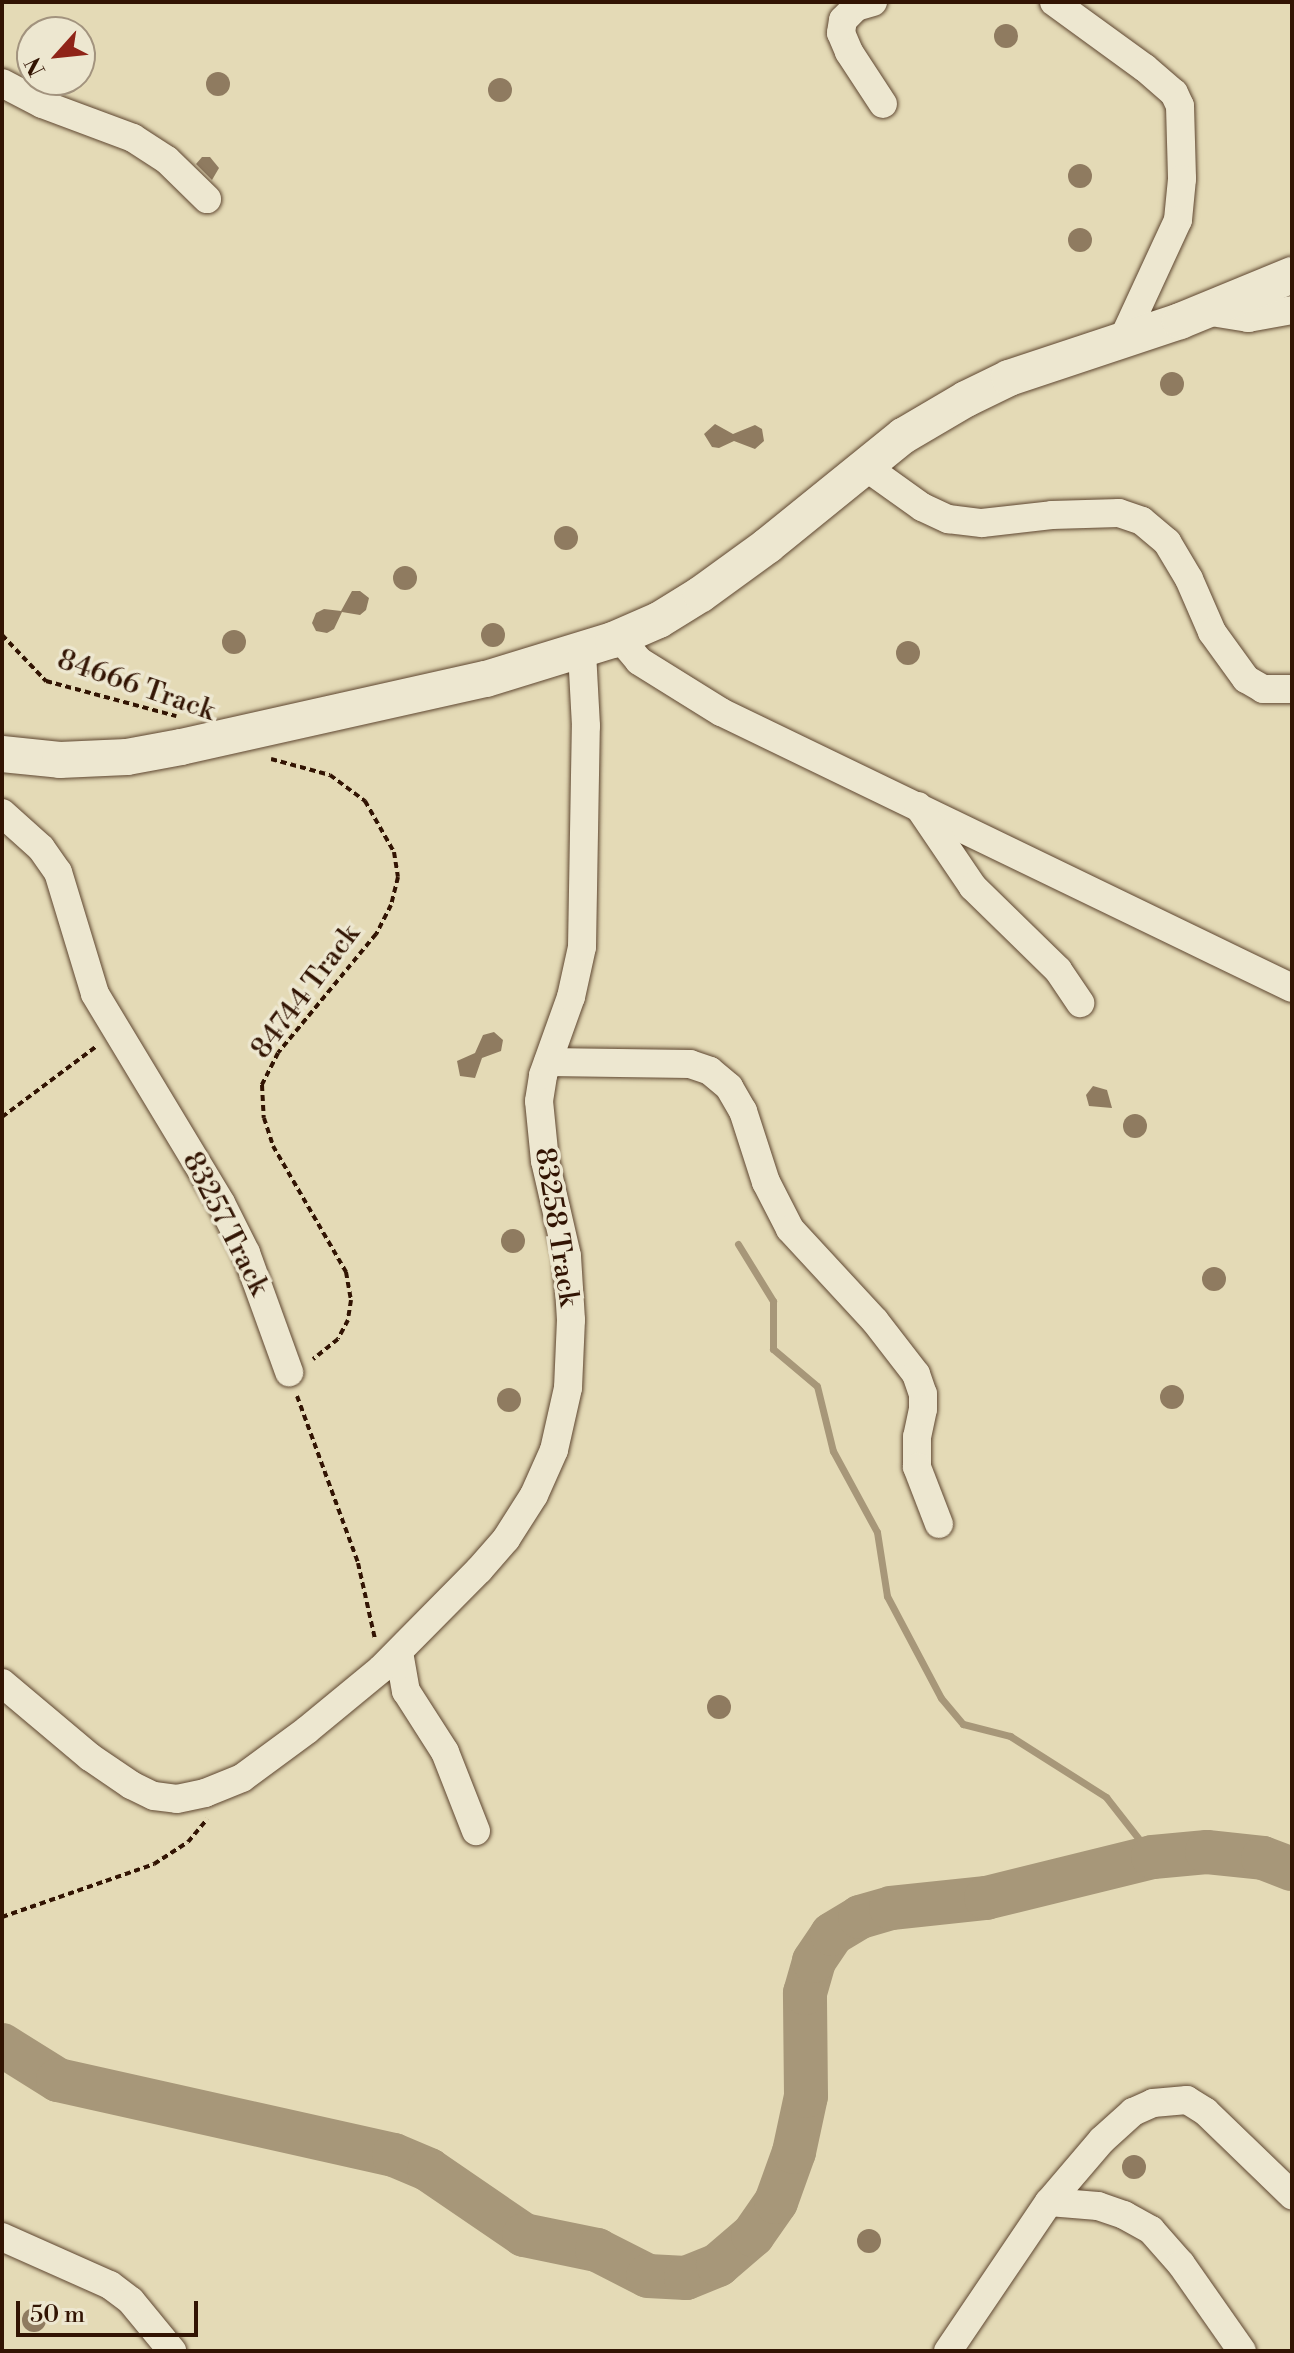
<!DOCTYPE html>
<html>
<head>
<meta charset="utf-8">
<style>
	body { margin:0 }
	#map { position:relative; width:1294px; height:2353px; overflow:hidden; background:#e4dab6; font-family:"Libre Bodoni",serif }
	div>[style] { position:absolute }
	.stream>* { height:7px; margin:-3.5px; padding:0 3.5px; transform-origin:3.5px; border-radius:3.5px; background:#a79779 }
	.river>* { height:44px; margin:-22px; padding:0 22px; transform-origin:22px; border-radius:22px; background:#a79779 }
	.building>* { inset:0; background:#8f7b60 }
	.round { border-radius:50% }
	.path>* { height:4px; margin-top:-2px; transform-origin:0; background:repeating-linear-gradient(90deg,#321403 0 6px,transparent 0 10px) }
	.roads { filter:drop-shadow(0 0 2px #5e4630) drop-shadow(0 0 2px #5e4630) }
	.minor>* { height:28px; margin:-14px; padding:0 14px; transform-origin:14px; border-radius:14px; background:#ede7d0 }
	.tertiary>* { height:36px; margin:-18px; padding:0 18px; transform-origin:18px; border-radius:18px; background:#ede7d0 }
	span { translate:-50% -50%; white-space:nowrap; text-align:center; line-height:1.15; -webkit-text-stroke:7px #ede7d0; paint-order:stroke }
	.street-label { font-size:28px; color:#321403 }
	.frame { position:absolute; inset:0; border:4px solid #321403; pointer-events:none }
	.north { position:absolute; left:16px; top:16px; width:80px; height:80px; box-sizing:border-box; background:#ede7d0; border:2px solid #a2937e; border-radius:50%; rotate:243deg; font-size:22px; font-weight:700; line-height:32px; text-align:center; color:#321403 }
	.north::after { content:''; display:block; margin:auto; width:28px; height:36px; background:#8f2418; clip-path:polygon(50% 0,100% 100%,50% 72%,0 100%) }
	.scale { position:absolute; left:16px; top:2301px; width:182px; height:36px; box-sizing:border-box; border:4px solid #321403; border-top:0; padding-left:10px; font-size:24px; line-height:28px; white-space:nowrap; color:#321403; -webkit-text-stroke:6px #ede7d0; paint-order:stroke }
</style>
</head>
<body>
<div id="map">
	<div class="stream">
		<i style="left:738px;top:1244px;width:67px;rotate:58.4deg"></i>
		<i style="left:773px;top:1301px;width:48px;rotate:90deg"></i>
		<i style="left:773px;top:1349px;width:57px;rotate:40.1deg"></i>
		<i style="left:817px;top:1386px;width:67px;rotate:76.2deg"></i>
		<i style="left:833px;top:1451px;width:92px;rotate:61.5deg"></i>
		<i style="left:877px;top:1532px;width:65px;rotate:81.1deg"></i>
		<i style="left:887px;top:1596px;width:115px;rotate:62.1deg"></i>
		<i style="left:941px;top:1698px;width:34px;rotate:50deg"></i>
		<i style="left:963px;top:1724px;width:49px;rotate:14.3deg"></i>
		<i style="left:1010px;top:1736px;width:114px;rotate:32.4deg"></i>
		<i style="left:1106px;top:1797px;width:76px;rotate:51.9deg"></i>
	</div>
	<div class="river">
		<i style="left:2px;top:2045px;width:66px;rotate:32deg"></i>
		<i style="left:58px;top:2080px;width:344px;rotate:12.6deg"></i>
		<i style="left:394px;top:2155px;width:38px;rotate:23deg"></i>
		<i style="left:429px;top:2170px;width:115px;rotate:34.4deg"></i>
		<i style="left:524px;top:2235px;width:75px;rotate:11.6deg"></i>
		<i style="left:597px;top:2250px;width:57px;rotate:27deg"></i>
		<i style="left:648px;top:2276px;width:38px;rotate:3deg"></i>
		<i style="left:686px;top:2278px;width:35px;rotate:-22deg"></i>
		<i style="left:718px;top:2265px;width:46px;rotate:-40.6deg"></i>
		<i style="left:753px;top:2235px;width:40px;rotate:-55.1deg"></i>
		<i style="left:776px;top:2202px;width:53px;rotate:-70.2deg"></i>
		<i style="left:794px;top:2152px;width:57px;rotate:-77.9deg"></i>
		<i style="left:806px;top:2096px;width:103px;rotate:-90.6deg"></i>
		<i style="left:805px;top:1993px;width:33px;rotate:-74deg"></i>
		<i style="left:814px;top:1961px;width:32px;rotate:-56deg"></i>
		<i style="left:832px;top:1934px;width:33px;rotate:-31deg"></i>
		<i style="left:860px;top:1917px;width:32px;rotate:-16deg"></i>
		<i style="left:891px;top:1908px;width:96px;rotate:-6deg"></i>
		<i style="left:986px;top:1898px;width:172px;rotate:-13.8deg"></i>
		<i style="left:1153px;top:1857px;width:54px;rotate:-5.3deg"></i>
		<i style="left:1207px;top:1852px;width:56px;rotate:6.1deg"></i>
		<i style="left:1263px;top:1858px;width:31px;rotate:21deg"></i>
	</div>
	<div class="building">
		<i class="round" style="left:994px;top:24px;width:24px;height:24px"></i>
		<i class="round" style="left:206px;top:72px;width:24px;height:24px"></i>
		<i class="round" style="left:488px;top:78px;width:24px;height:24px"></i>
		<i style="clip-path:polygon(210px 157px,219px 168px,212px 180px,196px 164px,202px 157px)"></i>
		<i class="round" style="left:1068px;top:164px;width:24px;height:24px"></i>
		<i class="round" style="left:1068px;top:228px;width:24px;height:24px"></i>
		<i class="round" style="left:1160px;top:372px;width:24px;height:24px"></i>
		<i style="clip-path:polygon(715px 424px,733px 434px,755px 425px,762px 429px,764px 441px,755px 449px,734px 441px,719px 448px,712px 447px,704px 434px)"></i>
		<i class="round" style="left:554px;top:526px;width:24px;height:24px"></i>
		<i class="round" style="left:393px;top:566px;width:24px;height:24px"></i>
		<i style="clip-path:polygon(352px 591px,360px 591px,369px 598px,366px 610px,360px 615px,342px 612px,334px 629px,327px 633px,316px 631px,312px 623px,316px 613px,324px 609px,341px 611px)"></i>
		<i class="round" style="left:481px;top:623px;width:24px;height:24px"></i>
		<i class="round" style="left:222px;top:630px;width:24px;height:24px"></i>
		<i class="round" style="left:896px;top:641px;width:24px;height:24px"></i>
		<i style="clip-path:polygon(494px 1032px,503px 1040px,501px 1051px,482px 1058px,475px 1078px,460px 1076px,457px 1061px,475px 1053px,483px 1035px)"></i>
		<i style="clip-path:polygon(1093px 1086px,1107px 1090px,1112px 1108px,1089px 1106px,1086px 1095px)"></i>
		<i class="round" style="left:1123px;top:1114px;width:24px;height:24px"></i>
		<i class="round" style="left:501px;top:1229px;width:24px;height:24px"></i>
		<i class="round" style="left:1202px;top:1267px;width:24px;height:24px"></i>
		<i class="round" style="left:1160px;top:1385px;width:24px;height:24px"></i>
		<i class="round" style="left:497px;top:1388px;width:24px;height:24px"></i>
		<i class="round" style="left:707px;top:1695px;width:24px;height:24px"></i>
		<i class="round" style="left:1122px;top:2155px;width:24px;height:24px"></i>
		<i class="round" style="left:857px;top:2229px;width:24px;height:24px"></i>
		<i class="round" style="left:22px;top:2308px;width:24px;height:24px"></i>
	</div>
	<div class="path">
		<i style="left:2px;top:635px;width:64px;rotate:46.3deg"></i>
		<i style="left:46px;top:681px;width:135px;rotate:15.1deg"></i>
		<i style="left:271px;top:759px;width:61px;rotate:15.2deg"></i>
		<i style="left:330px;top:775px;width:44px;rotate:36.6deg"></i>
		<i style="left:365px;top:801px;width:59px;rotate:60.4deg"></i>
		<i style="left:394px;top:852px;width:25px;rotate:81deg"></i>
		<i style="left:398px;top:877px;width:29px;rotate:104deg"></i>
		<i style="left:391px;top:905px;width:33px;rotate:117deg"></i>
		<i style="left:376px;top:934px;width:154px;rotate:129.5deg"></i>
		<i style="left:278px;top:1053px;width:36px;rotate:117deg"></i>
		<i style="left:262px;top:1085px;width:33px;rotate:87deg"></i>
		<i style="left:264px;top:1118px;width:29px;rotate:72deg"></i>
		<i style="left:273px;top:1146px;width:146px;rotate:59.9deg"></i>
		<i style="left:346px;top:1272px;width:28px;rotate:80deg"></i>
		<i style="left:351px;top:1300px;width:20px;rotate:99deg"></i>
		<i style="left:348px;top:1320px;width:21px;rotate:118deg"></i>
		<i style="left:338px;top:1339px;width:32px;rotate:141deg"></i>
		<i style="left:2px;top:1117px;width:119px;rotate:-36.8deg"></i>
		<i style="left:297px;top:1396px;width:178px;rotate:69.9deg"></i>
		<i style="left:358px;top:1563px;width:78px;rotate:77.4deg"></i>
		<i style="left:2px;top:1917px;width:161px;rotate:-19.2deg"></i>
		<i style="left:154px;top:1864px;width:40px;rotate:-32.9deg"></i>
		<i style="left:188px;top:1842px;width:30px;rotate:-50deg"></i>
	</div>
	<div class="roads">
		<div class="minor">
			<i style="left:873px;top:2px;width:18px;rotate:164deg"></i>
			<i style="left:856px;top:7px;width:18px;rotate:135deg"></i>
			<i style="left:843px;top:20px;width:13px;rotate:99deg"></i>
			<i style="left:841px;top:33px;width:21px;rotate:67deg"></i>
			<i style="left:849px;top:52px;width:62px;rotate:56.8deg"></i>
			<i style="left:1054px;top:2px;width:112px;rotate:36deg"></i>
			<i style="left:1145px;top:68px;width:38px;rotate:41deg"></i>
			<i style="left:1174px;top:93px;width:14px;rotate:65deg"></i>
			<i style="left:1180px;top:106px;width:73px;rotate:88.4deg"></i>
			<i style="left:1182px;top:179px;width:41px;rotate:95.6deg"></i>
			<i style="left:1178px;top:220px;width:131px;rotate:114.8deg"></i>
			<i style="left:2px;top:83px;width:45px;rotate:27.7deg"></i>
			<i style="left:42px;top:104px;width:97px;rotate:20.5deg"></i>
			<i style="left:133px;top:138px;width:40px;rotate:32.9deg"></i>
			<i style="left:167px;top:160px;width:56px;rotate:44.3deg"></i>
			<i style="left:1205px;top:311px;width:44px;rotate:9.2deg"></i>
			<i style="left:1248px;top:318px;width:45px;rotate:-10.3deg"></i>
			<i style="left:866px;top:467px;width:69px;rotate:35.5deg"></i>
			<i style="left:922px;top:507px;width:29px;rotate:25deg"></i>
			<i style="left:948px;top:519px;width:34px;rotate:7deg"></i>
			<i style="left:982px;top:523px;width:70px;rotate:-6.5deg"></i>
			<i style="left:1052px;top:515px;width:67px;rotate:-1.7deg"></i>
			<i style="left:1119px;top:513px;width:24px;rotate:19deg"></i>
			<i style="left:1142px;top:521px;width:33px;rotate:40deg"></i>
			<i style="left:1167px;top:542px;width:43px;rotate:59.3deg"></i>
			<i style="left:1189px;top:579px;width:58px;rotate:66.5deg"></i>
			<i style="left:1212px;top:632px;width:58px;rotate:54.1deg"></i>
			<i style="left:1246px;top:679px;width:20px;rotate:30deg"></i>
			<i style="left:1263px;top:689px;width:29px"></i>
			<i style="left:619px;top:637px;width:31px;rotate:50deg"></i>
			<i style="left:639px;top:661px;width:97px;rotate:31.9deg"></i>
			<i style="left:721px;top:712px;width:634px;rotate:25.8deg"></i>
			<i style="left:918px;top:806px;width:98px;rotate:55.8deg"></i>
			<i style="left:973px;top:887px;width:119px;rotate:44.3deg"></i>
			<i style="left:1058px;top:970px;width:40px;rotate:56deg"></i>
			<i style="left:2px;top:813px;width:52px;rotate:41.9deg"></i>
			<i style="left:41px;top:848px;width:29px;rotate:55deg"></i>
			<i style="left:58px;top:872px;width:127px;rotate:73.1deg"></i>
			<i style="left:95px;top:994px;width:244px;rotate:58.9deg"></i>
			<i style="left:221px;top:1203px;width:56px;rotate:63.4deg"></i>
			<i style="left:246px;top:1253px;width:127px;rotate:70.1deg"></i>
			<i style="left:548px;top:1062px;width:142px;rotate:0.8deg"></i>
			<i style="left:690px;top:1064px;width:21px;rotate:19deg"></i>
			<i style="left:710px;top:1071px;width:25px;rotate:40deg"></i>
			<i style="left:729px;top:1087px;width:28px;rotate:60deg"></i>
			<i style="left:743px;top:1111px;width:75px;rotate:72.1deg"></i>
			<i style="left:766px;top:1182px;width:53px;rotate:62.9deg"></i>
			<i style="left:790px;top:1229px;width:125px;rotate:47.3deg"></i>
			<i style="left:875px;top:1321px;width:67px;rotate:52.3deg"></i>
			<i style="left:916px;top:1374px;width:21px;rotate:71deg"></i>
			<i style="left:923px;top:1394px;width:15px;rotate:90deg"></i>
			<i style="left:923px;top:1409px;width:29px;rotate:102deg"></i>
			<i style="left:917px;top:1437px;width:30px;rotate:90deg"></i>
			<i style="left:917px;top:1467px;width:61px;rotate:68.9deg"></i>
			<i style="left:399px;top:1652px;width:40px;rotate:80deg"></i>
			<i style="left:406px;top:1691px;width:72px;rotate:57.4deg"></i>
			<i style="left:445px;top:1752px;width:85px;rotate:68.6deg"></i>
			<i style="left:2px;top:1683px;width:115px;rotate:40.1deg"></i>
			<i style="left:90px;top:1757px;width:50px;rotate:34.3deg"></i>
			<i style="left:131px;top:1785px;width:25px;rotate:26deg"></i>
			<i style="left:154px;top:1796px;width:23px;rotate:7deg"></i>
			<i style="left:177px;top:1799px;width:29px;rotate:-12deg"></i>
			<i style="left:205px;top:1793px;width:40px;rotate:-22deg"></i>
			<i style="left:242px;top:1778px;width:81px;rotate:-36.4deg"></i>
			<i style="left:307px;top:1730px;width:96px;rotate:-39.5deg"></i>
			<i style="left:381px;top:1669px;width:139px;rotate:-45.3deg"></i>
			<i style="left:479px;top:1570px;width:41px;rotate:-48.9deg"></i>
			<i style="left:506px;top:1539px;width:52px;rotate:-57.5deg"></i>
			<i style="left:534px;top:1495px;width:49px;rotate:-66deg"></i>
			<i style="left:554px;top:1450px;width:64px;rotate:-77.3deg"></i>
			<i style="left:568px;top:1388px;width:68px;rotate:-87.5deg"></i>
			<i style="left:571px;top:1320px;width:64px;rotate:-93.6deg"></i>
			<i style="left:567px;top:1256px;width:98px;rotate:-103deg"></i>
			<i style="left:545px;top:1161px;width:60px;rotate:-95.7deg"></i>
			<i style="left:539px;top:1101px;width:26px;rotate:-81deg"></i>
			<i style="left:543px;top:1075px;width:83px;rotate:-70.3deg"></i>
			<i style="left:571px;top:997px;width:51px;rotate:-77.6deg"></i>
			<i style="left:582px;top:947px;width:221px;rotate:-89deg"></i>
			<i style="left:586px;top:726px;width:75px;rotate:-93.1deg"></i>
			<i style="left:1049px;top:2202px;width:49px;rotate:4.7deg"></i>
			<i style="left:1098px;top:2206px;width:28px;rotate:19deg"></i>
			<i style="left:1124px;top:2215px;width:31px;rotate:29deg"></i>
			<i style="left:1151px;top:2230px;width:45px;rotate:48.6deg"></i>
			<i style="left:1181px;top:2264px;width:106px;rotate:55deg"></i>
			<i style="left:2px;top:2237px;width:118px;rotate:24deg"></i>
			<i style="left:110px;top:2285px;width:26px;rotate:37deg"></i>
			<i style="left:131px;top:2301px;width:65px;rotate:50.6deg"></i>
			<i style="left:948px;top:2351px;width:180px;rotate:-55.9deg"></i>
			<i style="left:1049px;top:2202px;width:82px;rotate:-49.5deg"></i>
			<i style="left:1102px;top:2140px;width:42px;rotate:-42.1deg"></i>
			<i style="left:1133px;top:2112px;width:22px;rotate:-24deg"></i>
			<i style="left:1153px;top:2103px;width:34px;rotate:-5deg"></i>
			<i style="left:1187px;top:2100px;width:22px;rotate:32deg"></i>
			<i style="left:1206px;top:2112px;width:120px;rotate:44deg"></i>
		</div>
		<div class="tertiary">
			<i style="left:2px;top:754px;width:58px;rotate:5.9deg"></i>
			<i style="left:60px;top:760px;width:67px;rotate:-2.6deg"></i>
			<i style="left:127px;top:757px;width:55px;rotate:-10.5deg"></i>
			<i style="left:181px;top:747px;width:312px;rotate:-12.6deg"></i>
			<i style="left:486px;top:679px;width:133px;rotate:-17.1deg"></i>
			<i style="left:613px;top:640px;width:50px;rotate:-23.5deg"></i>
			<i style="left:659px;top:620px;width:49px;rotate:-31.8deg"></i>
			<i style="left:701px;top:594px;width:82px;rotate:-36deg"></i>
			<i style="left:767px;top:546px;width:175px;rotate:-39deg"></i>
			<i style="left:903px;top:436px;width:73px;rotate:-30.4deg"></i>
			<i style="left:966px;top:399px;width:48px;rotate:-26deg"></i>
			<i style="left:1009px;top:378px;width:180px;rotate:-18.4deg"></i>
			<i style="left:1180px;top:321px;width:121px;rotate:-22.3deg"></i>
		</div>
	</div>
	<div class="street-label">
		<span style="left:136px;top:686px;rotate:19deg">84666 Track</span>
		<span style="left:306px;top:992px;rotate:-53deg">84744 Track</span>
		<span style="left:225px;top:1224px;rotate:63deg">83257 Track</span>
		<span style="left:556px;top:1227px;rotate:81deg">83258 Track</span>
	</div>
	<div class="frame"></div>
	<div class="north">N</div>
	<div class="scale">50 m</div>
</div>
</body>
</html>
